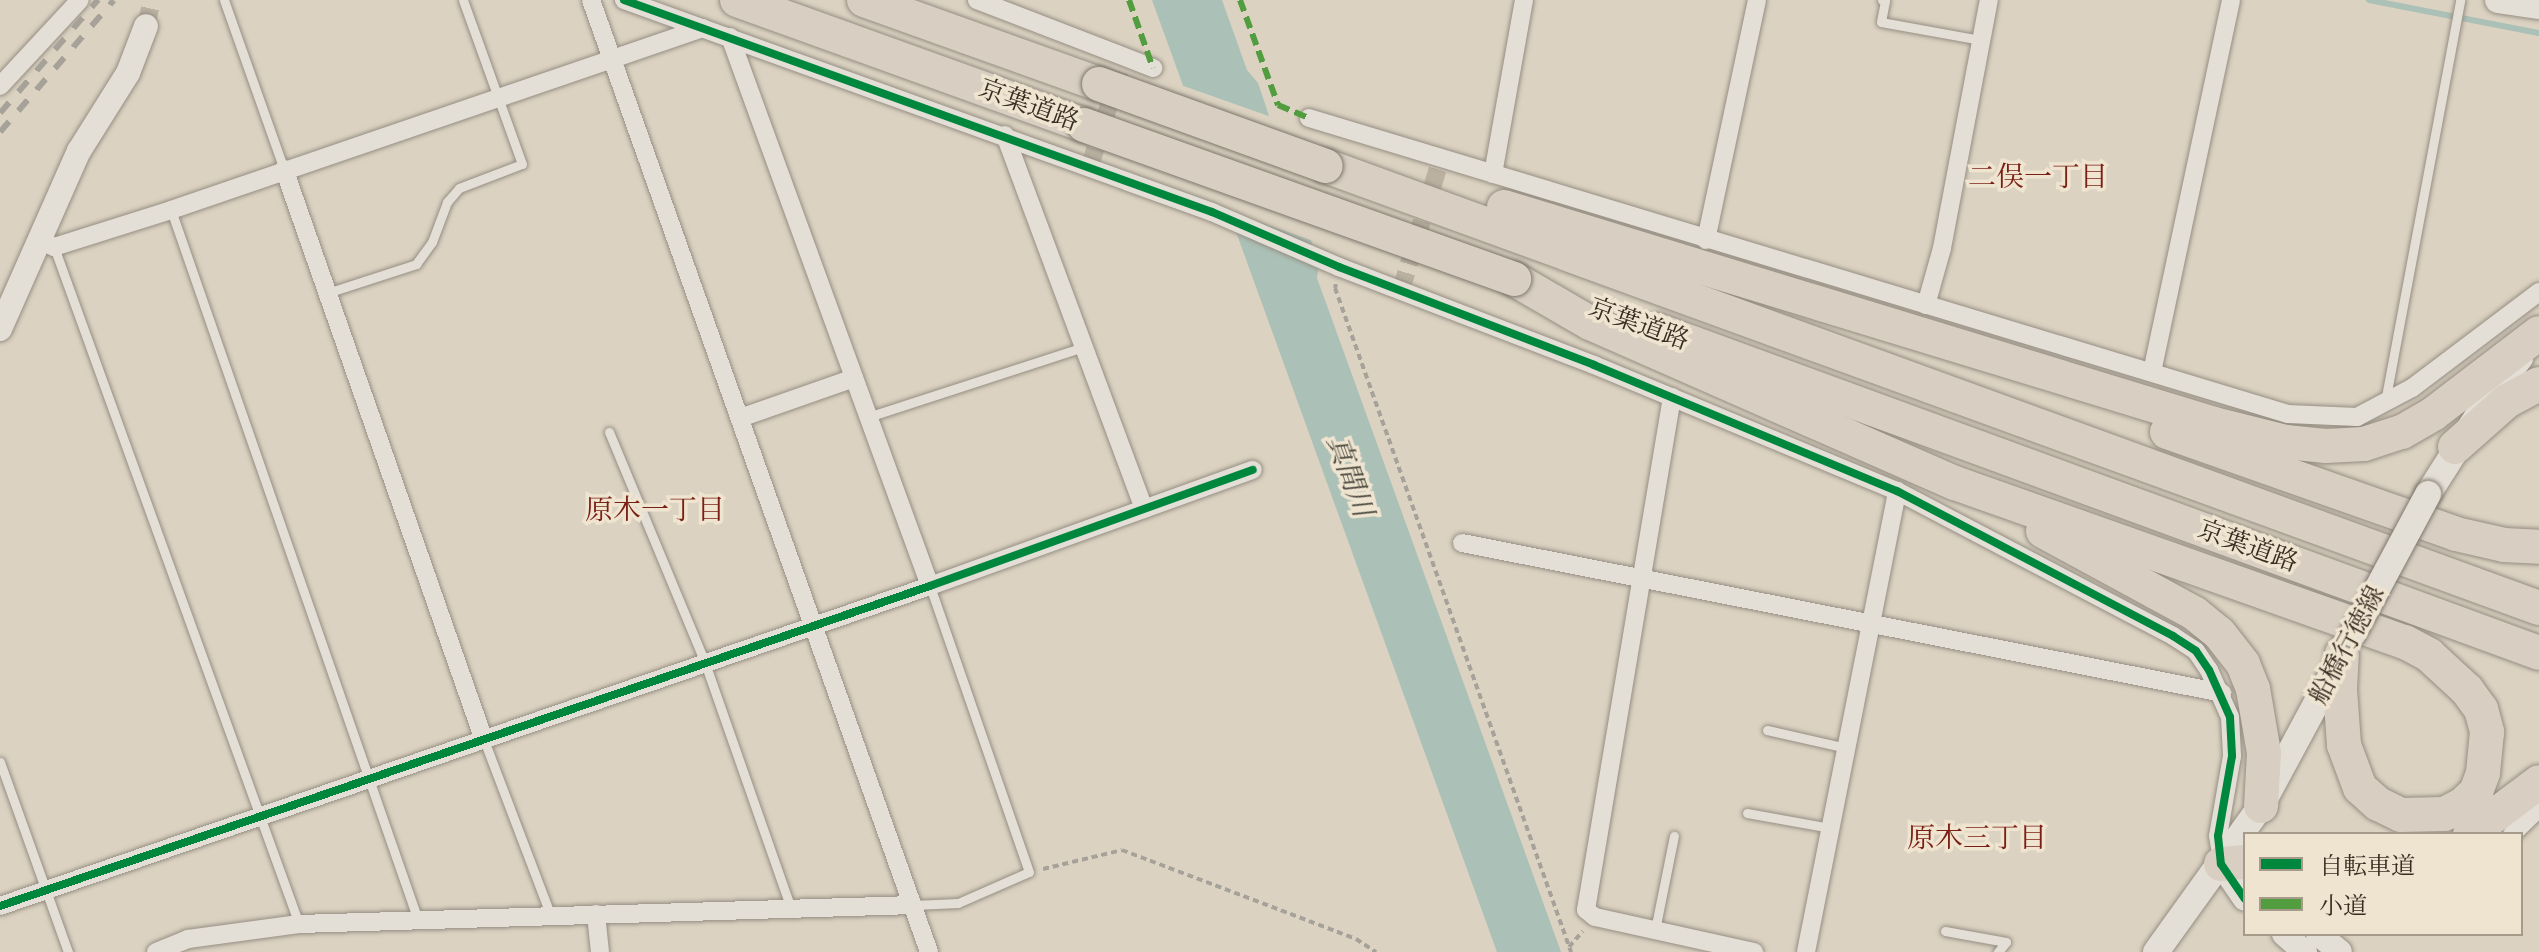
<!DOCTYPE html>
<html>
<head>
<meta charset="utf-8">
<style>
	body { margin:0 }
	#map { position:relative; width:2539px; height:952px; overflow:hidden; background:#dbd2c1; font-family:Cardo,"Noto Serif JP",serif }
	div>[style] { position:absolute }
	.water>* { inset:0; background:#abc0b6 }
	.pier>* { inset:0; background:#dbd2c1 }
	.stream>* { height:6px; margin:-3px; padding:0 3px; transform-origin:3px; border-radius:3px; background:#abc0b6 }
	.minor-tunnel>* { height:18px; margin-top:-9px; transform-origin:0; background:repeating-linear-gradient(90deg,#bab1a1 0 18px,transparent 0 27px) }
	.path>* { height:4px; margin-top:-2px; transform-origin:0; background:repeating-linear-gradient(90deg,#a6a29a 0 6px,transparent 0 10px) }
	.roads { filter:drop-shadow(0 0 2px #958e83) drop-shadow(0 0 2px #958e83) }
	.service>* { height:9px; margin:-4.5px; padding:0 4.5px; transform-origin:4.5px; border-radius:4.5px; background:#e4dfd6 }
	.minor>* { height:18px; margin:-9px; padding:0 9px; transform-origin:9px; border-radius:9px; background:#e4dfd6 }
	.tertiary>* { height:24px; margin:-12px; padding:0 12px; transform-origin:12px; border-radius:12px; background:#e4dfd6 }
	.secondary>* { height:26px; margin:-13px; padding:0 13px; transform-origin:13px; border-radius:13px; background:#e4dfd6 }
	.motorway>* { height:34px; margin:-17px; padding:0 17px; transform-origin:17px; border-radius:17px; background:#d8cfc2 }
	.rail>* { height:6px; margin-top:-3px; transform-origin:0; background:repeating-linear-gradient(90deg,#a6a29a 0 14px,transparent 0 28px) }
	.bridges { filter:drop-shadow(0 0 2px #7e776d) drop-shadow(0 0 2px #7e776d) }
	.secondary-bridge>* { height:26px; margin:-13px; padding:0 13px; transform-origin:13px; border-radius:13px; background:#e4dfd6 }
	.motorway-bridge>* { height:34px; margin:-17px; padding:0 17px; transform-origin:17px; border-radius:17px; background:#d8cfc2 }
	.quiet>* { height:6px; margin-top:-3px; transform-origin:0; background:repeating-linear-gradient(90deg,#529d40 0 12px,transparent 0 18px) }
	.cycleway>* { height:8px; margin:-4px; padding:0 4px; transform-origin:4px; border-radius:4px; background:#00873e }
	span { translate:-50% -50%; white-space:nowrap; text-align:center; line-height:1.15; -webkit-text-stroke:7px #efe4d0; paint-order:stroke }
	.street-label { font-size:26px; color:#382d22 }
	.neighbourhood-label { font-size:28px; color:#7a1f14 }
	.water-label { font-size:28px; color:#4b493f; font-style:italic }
	.legend { position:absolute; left:2243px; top:832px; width:280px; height:104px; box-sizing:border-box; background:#efe4d0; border:2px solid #a69b8a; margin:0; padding:10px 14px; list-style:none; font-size:24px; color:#382d22 }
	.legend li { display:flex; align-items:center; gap:16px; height:40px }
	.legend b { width:40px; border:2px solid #a69b8a }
</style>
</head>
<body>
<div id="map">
	<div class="water">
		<i style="clip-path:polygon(1152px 0,1222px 0,1247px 70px,1258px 83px,1319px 264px,1317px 278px,1561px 952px,1497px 952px)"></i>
	</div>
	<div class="pier">
		<i style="clip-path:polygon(1178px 84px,1274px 118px,1316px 242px,1223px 209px)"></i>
	</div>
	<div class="stream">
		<i style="left:2369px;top:0;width:173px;rotate:11deg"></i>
	</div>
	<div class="minor-tunnel">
		<i style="left:146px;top:26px;width:27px;rotate:-77deg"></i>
		<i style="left:1090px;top:166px;width:114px;rotate:-72.7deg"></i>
		<i style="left:1401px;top:290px;width:138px;rotate:-73.1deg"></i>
	</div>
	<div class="path">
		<i style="left:1336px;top:284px;width:4px;rotate:104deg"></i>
		<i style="left:1335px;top:288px;width:705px;rotate:70.43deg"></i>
		<i style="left:1043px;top:869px;width:81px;rotate:-13.5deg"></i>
		<i style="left:1122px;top:850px;width:250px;rotate:20.8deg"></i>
		<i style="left:1356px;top:939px;width:24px;rotate:33deg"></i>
		<i style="left:1569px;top:947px;width:21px;rotate:-49deg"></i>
	</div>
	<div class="roads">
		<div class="service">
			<i style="left:224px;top:0;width:179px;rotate:70.5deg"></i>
			<i style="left:1882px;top:0;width:3px;rotate:18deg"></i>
			<i style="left:1885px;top:1px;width:21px;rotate:101deg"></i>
			<i style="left:1881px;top:22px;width:102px;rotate:10.2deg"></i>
			<i style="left:171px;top:210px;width:752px;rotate:70.82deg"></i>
			<i style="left:54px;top:247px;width:720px;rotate:70.11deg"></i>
			<i style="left:327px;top:293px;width:94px;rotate:-18deg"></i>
			<i style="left:416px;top:264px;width:27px;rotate:-54deg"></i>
			<i style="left:432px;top:242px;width:43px;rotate:-69.4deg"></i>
			<i style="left:447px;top:202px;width:18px;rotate:-49deg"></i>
			<i style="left:459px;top:188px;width:67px;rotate:-20.9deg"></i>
			<i style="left:522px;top:164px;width:174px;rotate:-109.8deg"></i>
			<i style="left:2385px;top:402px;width:409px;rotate:-79.4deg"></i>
			<i style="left:868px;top:417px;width:226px;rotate:-18deg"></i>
			<i style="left:609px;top:432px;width:250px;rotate:67.4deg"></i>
			<i style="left:705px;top:663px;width:260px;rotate:70.7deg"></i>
			<i style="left:1767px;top:730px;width:81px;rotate:12.8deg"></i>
			<i style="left:484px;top:740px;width:188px;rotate:69.2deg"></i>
			<i style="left:0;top:762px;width:202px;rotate:70.3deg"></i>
			<i style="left:1747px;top:813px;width:84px;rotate:10.2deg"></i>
			<i style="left:913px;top:905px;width:45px;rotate:-2.5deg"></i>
			<i style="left:958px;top:903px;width:77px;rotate:-23.6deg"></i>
			<i style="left:1029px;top:872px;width:303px;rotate:-109.1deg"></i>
			<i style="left:1655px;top:930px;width:96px;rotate:-78.6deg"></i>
			<i style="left:1945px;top:931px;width:62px;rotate:10.2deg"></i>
			<i style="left:2006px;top:942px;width:13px;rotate:129deg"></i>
		</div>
		<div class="minor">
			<i style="left:591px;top:0;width:1010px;rotate:70.45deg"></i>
			<i style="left:624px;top:0;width:625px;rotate:19.83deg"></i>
			<i style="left:1212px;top:212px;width:138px;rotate:23.4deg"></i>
			<i style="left:1339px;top:267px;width:273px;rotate:21deg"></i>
			<i style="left:1594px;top:365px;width:328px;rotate:22.6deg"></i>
			<i style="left:1897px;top:491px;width:312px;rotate:27.7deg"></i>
			<i style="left:2173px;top:636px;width:27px;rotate:33deg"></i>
			<i style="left:2196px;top:651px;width:23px;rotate:56deg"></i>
			<i style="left:2209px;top:670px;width:51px;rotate:65.9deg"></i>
			<i style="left:2230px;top:717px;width:39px;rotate:87deg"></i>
			<i style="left:2232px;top:756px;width:81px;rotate:99.9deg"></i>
			<i style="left:2218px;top:836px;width:28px;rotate:80deg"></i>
			<i style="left:977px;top:0;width:189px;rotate:21.1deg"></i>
			<i style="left:730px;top:37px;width:584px;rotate:69.98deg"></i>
			<i style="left:0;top:86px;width:117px;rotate:-47.1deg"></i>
			<i style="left:1309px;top:118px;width:1023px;rotate:16.82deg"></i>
			<i style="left:2288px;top:414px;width:69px;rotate:2.5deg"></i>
			<i style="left:2357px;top:417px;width:62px;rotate:-27.8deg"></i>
			<i style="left:2412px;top:388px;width:159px;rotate:-37.1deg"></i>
			<i style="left:1005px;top:135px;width:399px;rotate:69.6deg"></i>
			<i style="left:284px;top:169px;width:605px;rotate:70.7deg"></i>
			<i style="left:1493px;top:174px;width:177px;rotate:-79.9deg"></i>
			<i style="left:39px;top:240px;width:17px;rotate:25deg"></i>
			<i style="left:54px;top:247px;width:123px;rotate:-17.5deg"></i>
			<i style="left:171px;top:210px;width:562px;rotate:-18.89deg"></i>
			<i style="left:1706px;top:240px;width:245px;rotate:-78deg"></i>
			<i style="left:1926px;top:305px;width:59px;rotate:-74.3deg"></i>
			<i style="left:1942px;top:248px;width:252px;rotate:-79.3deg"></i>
			<i style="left:2152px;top:372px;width:380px;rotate:-78deg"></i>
			<i style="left:1672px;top:397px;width:520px;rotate:99.52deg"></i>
			<i style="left:1586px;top:910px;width:11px;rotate:38deg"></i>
			<i style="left:1595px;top:917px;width:163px;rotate:12.4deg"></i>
			<i style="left:740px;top:418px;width:121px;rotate:-19.3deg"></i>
			<i style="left:1462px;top:543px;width:775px;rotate:11.16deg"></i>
			<i style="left:2512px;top:834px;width:37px;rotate:-44deg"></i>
			<i style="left:0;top:906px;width:984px;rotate:-18.99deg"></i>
			<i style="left:930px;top:586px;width:343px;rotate:-19.8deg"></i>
			<i style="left:596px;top:914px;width:38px;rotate:84deg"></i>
			<i style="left:156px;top:952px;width:35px;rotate:-22deg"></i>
			<i style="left:188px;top:939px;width:112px;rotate:-7.7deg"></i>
			<i style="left:299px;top:924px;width:614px;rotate:-1.77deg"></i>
			<i style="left:1806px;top:952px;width:470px;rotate:-78.8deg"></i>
		</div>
		<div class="tertiary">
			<i style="left:0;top:329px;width:195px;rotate:-66.1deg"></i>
			<i style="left:79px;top:151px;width:92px;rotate:-57.9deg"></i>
			<i style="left:128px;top:73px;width:50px;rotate:-69deg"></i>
			<i style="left:2221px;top:864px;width:42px;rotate:55.6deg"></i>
			<i style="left:2284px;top:934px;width:28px;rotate:41deg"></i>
			<i style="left:2318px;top:934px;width:28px;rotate:39deg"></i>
		</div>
		<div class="secondary">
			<i style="left:2498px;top:0;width:41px;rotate:8.3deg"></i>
			<i style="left:2428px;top:494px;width:120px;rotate:-57.6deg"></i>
			<i style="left:2492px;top:393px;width:45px;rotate:-51.3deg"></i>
			<i style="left:2156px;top:952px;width:180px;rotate:-54.3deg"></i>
			<i style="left:2261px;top:806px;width:167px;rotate:-61.7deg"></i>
		</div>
		<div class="motorway">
			<i style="left:737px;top:0;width:369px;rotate:19.8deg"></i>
			<i style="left:864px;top:0;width:250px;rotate:19.7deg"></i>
			<i style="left:1326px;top:166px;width:1291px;rotate:20.02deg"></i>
			<i style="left:1504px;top:207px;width:742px;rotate:16.99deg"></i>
			<i style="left:2214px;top:424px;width:74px;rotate:14deg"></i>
			<i style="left:2286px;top:442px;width:40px;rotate:5.7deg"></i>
			<i style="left:2326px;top:446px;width:38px;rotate:-3deg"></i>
			<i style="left:2364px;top:444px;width:40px;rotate:-18deg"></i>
			<i style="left:2402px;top:432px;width:36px;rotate:-30deg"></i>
			<i style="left:2433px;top:414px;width:133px;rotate:-37.4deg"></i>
			<i style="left:1514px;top:279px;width:88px;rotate:30.1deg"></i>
			<i style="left:1590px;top:323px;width:399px;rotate:23.7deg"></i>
			<i style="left:1955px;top:483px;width:477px;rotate:19.5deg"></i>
			<i style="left:2405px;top:642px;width:27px;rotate:28deg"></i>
			<i style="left:2429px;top:655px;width:52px;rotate:42.6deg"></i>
			<i style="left:2467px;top:690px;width:24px;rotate:54deg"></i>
			<i style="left:2481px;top:709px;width:24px;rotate:75deg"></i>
			<i style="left:2487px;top:732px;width:41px;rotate:95.6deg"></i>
			<i style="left:2483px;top:773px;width:20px;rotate:110deg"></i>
			<i style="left:2476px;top:792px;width:19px;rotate:137deg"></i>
			<i style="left:2462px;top:805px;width:20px;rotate:153deg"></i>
			<i style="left:2444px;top:814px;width:43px;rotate:178.7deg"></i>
			<i style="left:2401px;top:815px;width:25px;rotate:-154deg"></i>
			<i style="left:2378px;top:804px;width:24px;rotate:-138deg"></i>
			<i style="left:2360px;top:788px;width:46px;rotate:-110.4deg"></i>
			<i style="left:2344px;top:745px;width:56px;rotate:-94.1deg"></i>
			<i style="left:2340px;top:689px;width:35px;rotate:-87deg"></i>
			<i style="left:1657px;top:330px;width:939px;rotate:20.11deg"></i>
			<i style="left:2167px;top:432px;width:306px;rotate:19.4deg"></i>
			<i style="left:2456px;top:534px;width:49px;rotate:12.9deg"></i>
			<i style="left:2504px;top:545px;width:35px;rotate:3deg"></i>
			<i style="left:2455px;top:447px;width:69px;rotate:-41.5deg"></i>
			<i style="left:2507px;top:401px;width:36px;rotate:-28deg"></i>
			<i style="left:2043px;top:531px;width:172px;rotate:28.5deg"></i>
			<i style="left:2194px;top:613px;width:32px;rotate:39deg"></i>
			<i style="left:2219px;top:633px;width:39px;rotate:52deg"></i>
			<i style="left:2243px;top:664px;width:27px;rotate:68deg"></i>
			<i style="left:2253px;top:689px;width:65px;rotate:80.2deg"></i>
			<i style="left:2264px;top:753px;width:53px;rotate:93.2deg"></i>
			<i style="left:2470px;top:834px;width:86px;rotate:-37deg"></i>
			<i style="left:2221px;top:864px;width:24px;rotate:-5deg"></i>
		</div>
	</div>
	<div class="rail">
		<i style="left:0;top:113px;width:150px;rotate:-49.1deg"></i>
		<i style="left:0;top:132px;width:174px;rotate:-49.2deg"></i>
	</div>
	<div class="bridges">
		<div class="secondary-bridge">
			<i style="left:2353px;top:634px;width:159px;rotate:-61.8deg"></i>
		</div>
		<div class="motorway-bridge">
			<i style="left:1099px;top:84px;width:241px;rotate:19.9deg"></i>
			<i style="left:1084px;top:125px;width:457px;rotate:19.7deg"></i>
		</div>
	</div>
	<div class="quiet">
		<i style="left:1129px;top:0;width:72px;rotate:70.6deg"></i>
		<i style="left:1240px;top:0;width:112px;rotate:70.1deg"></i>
		<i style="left:1278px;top:105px;width:34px;rotate:23deg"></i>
	</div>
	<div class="cycleway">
		<i style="left:624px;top:0;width:625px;rotate:19.83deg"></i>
		<i style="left:1212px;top:212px;width:138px;rotate:23.4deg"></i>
		<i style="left:1339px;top:267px;width:273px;rotate:21deg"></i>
		<i style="left:1594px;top:365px;width:328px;rotate:22.6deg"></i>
		<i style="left:1897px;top:491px;width:312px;rotate:27.7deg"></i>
		<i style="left:2173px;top:636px;width:27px;rotate:33deg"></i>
		<i style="left:2196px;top:651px;width:23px;rotate:56deg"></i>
		<i style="left:2209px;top:670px;width:51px;rotate:65.9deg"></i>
		<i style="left:2230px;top:717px;width:39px;rotate:87deg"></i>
		<i style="left:2232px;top:756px;width:81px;rotate:99.9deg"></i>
		<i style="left:2218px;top:836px;width:28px;rotate:84deg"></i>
		<i style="left:2221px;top:864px;width:42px;rotate:55.6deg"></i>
		<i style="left:0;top:906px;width:984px;rotate:-18.99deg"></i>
		<i style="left:930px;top:586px;width:343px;rotate:-19.8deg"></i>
	</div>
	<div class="street-label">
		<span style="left:1029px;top:105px;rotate:20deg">京葉道路</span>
		<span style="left:1639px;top:324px;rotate:20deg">京葉道路</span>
		<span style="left:2248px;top:546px;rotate:20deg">京葉道路</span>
		<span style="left:2347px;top:645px;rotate:-62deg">船橋行徳線</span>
	</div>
	<div class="neighbourhood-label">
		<span style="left:2038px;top:177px">二俣一丁目</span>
		<span style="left:655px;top:510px">原木一丁目</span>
		<span style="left:1977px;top:838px">原木三丁目</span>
	</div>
	<div class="water-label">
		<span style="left:1350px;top:476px;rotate:70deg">真間川</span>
	</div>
	<ul class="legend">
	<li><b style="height:10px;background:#00873e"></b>自転車道</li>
	<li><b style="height:10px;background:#529d40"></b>小道</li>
	</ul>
</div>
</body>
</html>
